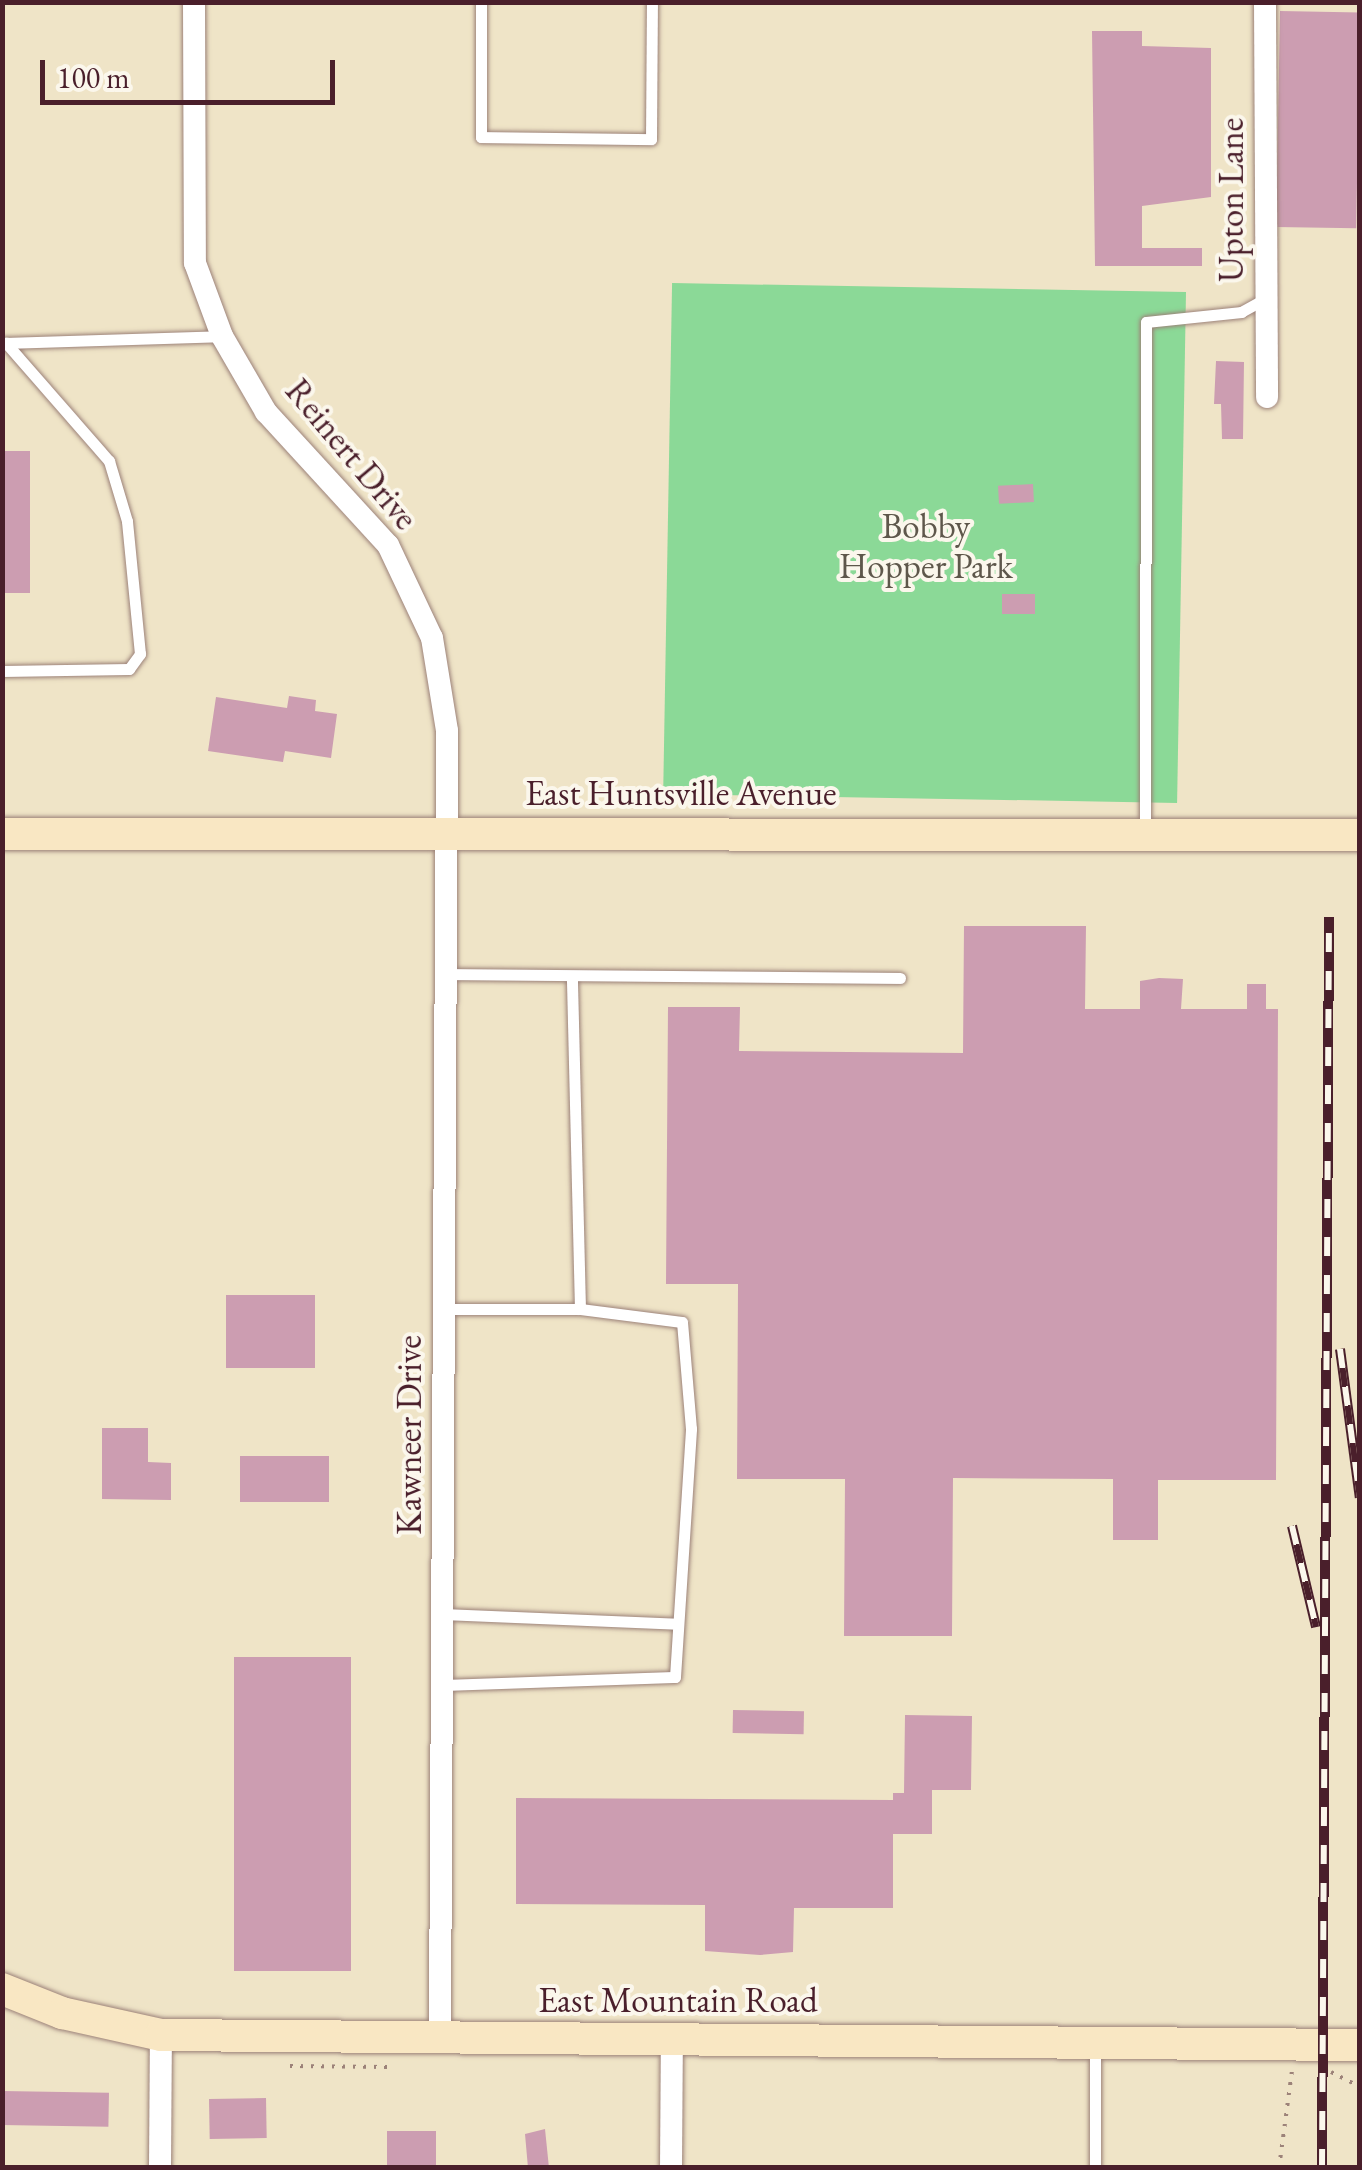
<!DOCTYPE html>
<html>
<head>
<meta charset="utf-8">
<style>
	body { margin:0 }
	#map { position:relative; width:1362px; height:2170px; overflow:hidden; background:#efe4c7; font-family:"EB Garamond",serif }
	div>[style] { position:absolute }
	.green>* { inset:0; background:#8bd997; transform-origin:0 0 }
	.building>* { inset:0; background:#cc9db1; transform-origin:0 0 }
	.path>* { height:4px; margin-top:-2px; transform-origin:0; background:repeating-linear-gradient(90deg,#9c8279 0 2.5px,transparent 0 10.5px) }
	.roads { filter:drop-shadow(0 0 2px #9c8279) drop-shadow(0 0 2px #9c8279) }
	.lane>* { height:11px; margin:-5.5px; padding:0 5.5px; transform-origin:5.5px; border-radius:5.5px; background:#fff }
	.street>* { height:22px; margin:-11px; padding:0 11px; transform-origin:11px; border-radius:11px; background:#fff }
	.secondary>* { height:32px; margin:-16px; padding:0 16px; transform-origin:16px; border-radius:16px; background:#f9e7c3 }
	.rail>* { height:10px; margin-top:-5px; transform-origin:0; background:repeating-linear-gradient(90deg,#fbf7ec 0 19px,#4a1f2b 0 38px); box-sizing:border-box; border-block:2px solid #4a1f2b }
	span { translate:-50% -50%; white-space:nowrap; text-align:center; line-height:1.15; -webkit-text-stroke:8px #fbf7ec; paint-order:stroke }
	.street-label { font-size:35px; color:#4a1f2b }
	.park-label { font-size:35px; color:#5e574b }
	.frame { position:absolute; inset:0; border:5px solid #4a1f2b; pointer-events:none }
	.scale { position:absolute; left:40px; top:60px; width:295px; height:45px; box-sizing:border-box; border:5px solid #4a1f2b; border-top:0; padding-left:12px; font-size:30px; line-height:35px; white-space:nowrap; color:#4a1f2b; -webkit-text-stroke:8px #fbf7ec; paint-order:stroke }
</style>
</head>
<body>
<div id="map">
	<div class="green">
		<i style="left:1186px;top:292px;width:511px;height:514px;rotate:91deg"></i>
	</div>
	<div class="building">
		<i style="left:1280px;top:11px;width:80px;height:216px;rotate:1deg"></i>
		<i style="clip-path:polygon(1092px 31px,1142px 31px,1142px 46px,1211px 48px,1211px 197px,1142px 206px,1142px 248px,1202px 248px,1202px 266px,1095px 266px)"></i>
		<i style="clip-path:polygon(1216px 361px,1244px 362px,1243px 439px,1222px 439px,1221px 404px,1214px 404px)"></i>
		<i style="left:2px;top:451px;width:28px;height:142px"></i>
		<i style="left:1033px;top:484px;width:18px;height:35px;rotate:87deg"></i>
		<i style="left:1002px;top:594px;width:33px;height:20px"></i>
		<i style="clip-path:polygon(289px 696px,316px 700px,315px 711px,337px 714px,331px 758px,285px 751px,283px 762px,208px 751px,216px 697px,287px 708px)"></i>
		<i style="clip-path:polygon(964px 926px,1086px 926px,1085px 1009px,1140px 1009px,1140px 981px,1159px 978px,1183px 979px,1181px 1009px,1247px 1009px,1247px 984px,1266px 984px,1266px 1009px,1278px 1009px,1276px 1480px,1158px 1480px,1158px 1540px,1113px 1540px,1113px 1479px,953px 1478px,952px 1636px,844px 1636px,845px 1479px,737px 1479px,738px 1284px,666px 1284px,668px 1007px,740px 1007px,739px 1051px,963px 1053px)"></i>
		<i style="left:226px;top:1295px;width:89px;height:73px"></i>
		<i style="clip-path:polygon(102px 1428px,148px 1428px,148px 1462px,171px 1463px,171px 1500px,102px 1499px)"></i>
		<i style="left:329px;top:1456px;width:46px;height:89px;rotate:90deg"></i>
		<i style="left:234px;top:1657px;width:117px;height:314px"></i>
		<i style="left:733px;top:1710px;width:71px;height:23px;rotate:1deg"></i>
		<i style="clip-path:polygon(905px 1715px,972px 1716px,971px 1790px,932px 1790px,932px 1834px,893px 1834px,893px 1908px,794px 1908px,793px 1952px,760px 1955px,705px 1951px,705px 1905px,516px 1904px,516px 1798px,893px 1800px,893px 1793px,904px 1793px)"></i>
		<i style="left:2px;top:2091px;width:107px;height:34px;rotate:1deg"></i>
		<i style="left:266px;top:2098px;width:40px;height:57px;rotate:89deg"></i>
		<i style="clip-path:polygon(545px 2129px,549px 2168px,528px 2168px,525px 2134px)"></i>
		<i style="left:387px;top:2131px;width:49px;height:37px"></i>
	</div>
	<div class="path">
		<i style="left:290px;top:2066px;width:98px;rotate:0.6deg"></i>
		<i style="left:1331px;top:2072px;width:33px;rotate:27deg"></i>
		<i style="left:1279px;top:2168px;width:99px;rotate:-82.4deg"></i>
	</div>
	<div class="roads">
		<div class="lane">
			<i style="left:481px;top:2px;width:135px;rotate:90deg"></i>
			<i style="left:481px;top:137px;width:170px;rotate:0.7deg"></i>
			<i style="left:651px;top:139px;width:137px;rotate:-89.6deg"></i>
			<i style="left:2px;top:343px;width:220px;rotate:-1.8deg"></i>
			<i style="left:2px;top:671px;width:127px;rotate:-0.9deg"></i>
			<i style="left:129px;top:669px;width:19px;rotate:-54deg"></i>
			<i style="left:140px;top:654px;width:134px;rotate:-95.6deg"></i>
			<i style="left:127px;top:521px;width:63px;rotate:-106.7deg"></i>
			<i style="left:109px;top:461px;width:157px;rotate:-131.1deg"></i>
			<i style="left:1145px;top:833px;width:511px;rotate:-89.89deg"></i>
			<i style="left:1146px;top:322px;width:96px;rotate:-6deg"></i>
			<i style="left:1241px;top:312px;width:29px;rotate:-29deg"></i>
			<i style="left:446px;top:974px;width:454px;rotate:0.5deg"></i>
			<i style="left:444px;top:1309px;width:136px"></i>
			<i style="left:580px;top:1309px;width:331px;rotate:-91.4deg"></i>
			<i style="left:442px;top:1614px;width:236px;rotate:2.4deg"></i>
			<i style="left:442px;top:1685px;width:233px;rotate:-2deg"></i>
			<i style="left:675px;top:1677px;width:249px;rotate:-86.3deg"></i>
			<i style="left:691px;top:1429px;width:107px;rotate:-94.8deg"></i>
			<i style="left:682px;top:1322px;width:103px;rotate:-172.7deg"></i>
			<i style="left:1095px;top:2047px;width:121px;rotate:90deg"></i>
		</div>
		<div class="street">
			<i style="left:194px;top:2px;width:261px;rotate:89.8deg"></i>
			<i style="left:195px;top:263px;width:78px;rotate:69.7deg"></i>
			<i style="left:222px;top:336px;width:88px;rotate:59.9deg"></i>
			<i style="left:266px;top:412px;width:180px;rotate:47.5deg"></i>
			<i style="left:388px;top:545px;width:103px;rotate:64.7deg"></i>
			<i style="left:432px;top:638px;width:94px;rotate:80.8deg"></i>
			<i style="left:447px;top:731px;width:1307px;rotate:90.31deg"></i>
			<i style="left:1265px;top:2px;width:395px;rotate:89.7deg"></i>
			<i style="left:160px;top:2168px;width:133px;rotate:-89.6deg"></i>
			<i style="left:671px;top:2168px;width:128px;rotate:-89.6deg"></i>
		</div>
		<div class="secondary">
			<i style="left:2px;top:834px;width:1358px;rotate:0.04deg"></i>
			<i style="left:2px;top:1989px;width:65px;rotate:21.8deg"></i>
			<i style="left:62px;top:2013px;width:101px;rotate:12.5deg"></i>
			<i style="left:161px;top:2035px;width:1199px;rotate:0.48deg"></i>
		</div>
	</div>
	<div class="rail">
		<i style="left:1340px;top:1349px;width:150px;rotate:82.4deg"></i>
		<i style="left:1292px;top:1526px;width:104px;rotate:76.6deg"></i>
		<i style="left:1322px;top:2168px;width:1251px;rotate:-89.68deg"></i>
	</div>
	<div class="street-label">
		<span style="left:1231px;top:200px;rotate:-90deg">Upton Lane</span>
		<span style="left:352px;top:454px;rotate:50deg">Reinert Drive</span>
		<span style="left:681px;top:793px">East Huntsville Avenue</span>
		<span style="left:409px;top:1435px;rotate:-90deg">Kawneer Drive</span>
		<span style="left:678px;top:2000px">East Mountain Road</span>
	</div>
	<div class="park-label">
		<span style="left:926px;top:546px">Bobby<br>Hopper Park</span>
	</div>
	<div class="frame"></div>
	<div class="scale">100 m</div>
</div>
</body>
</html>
